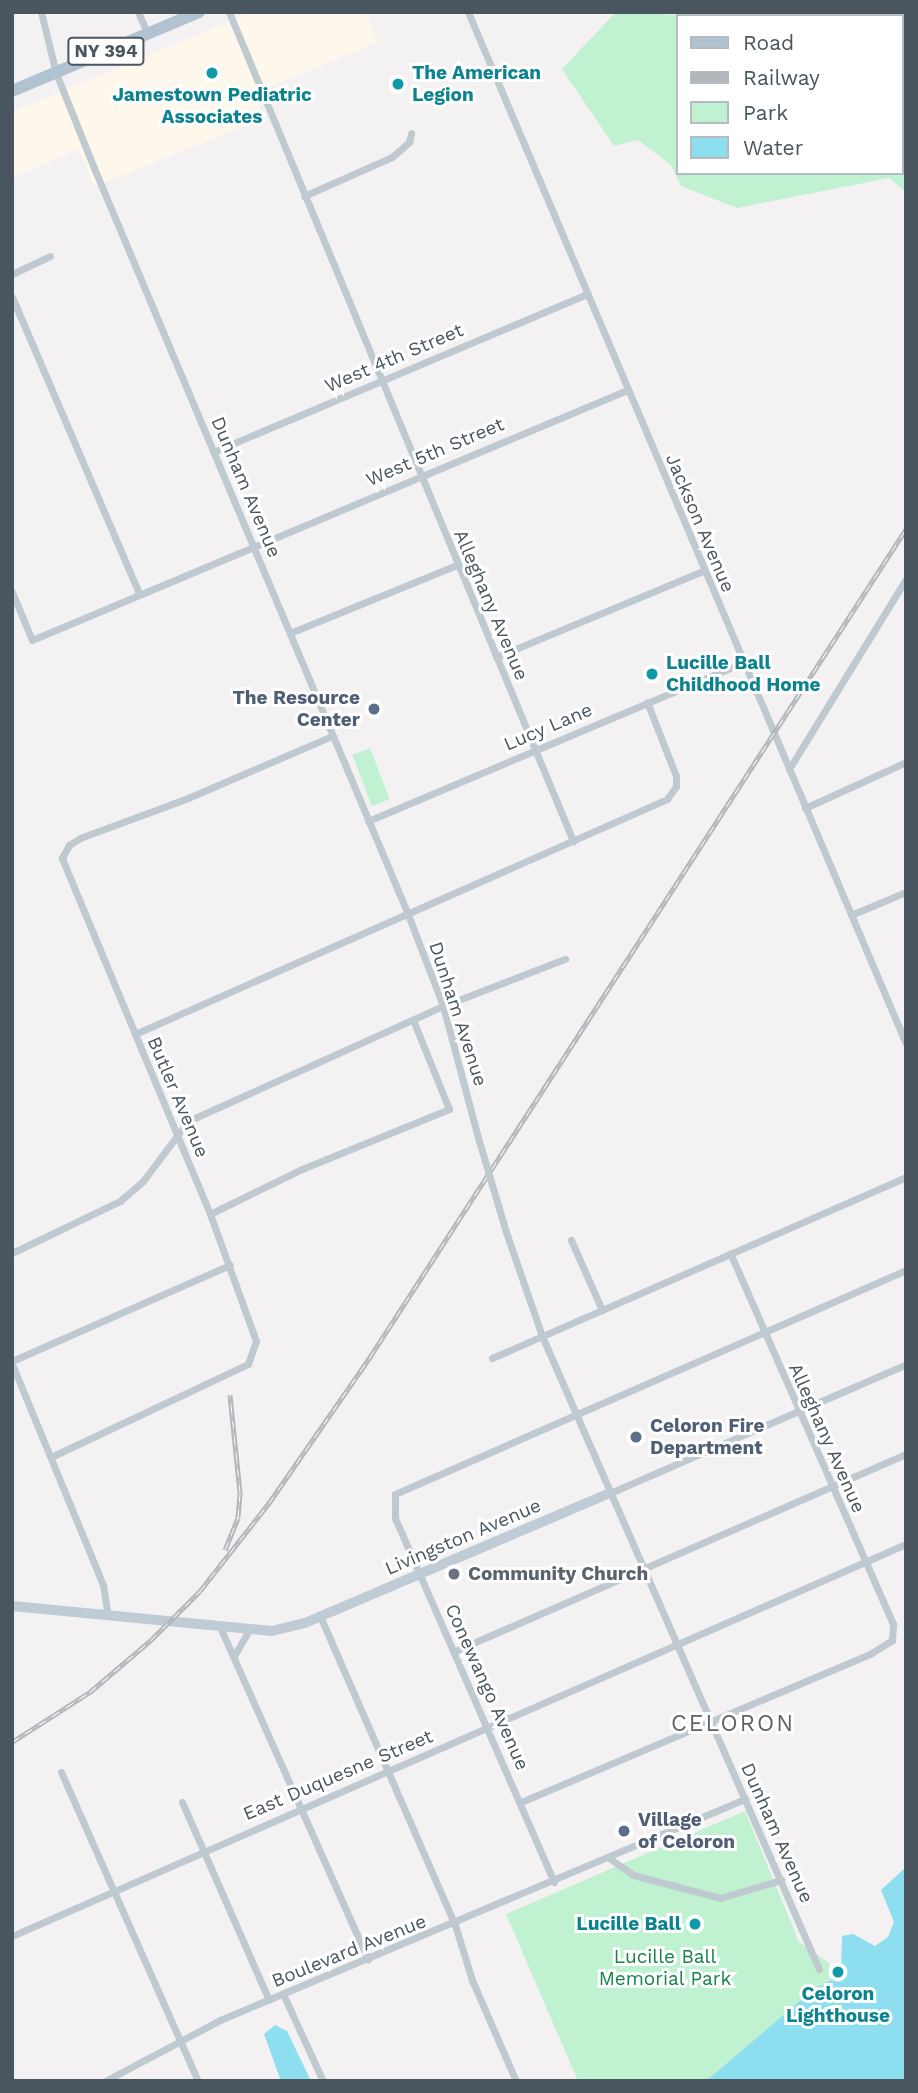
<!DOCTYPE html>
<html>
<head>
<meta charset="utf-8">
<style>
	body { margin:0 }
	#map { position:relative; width:918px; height:2093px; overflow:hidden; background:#f4f1f2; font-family:"Work Sans",sans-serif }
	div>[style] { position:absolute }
	.commercial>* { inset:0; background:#fdf7ec }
	.green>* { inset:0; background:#c0f1d1; transform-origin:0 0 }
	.water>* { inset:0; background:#8ddeee }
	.street>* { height:7px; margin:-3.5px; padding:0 3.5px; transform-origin:3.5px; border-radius:3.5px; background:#bfc9d0 }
	.secondary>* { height:10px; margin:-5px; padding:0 5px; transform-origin:5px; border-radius:5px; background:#bfcbd5 }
	.primary>* { height:12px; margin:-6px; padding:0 6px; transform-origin:6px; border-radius:6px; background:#b1c2d0 }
	.rail>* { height:5px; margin-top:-2.5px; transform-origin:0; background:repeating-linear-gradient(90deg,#fff 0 8px,#b3b7bc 0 16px); box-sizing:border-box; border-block:2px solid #b3b7bc }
	.street-bridge>* { height:7px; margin:-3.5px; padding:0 3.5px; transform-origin:3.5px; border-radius:3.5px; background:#bfc9d0 }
	.dots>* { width:19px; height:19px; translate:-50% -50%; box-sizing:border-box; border:4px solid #fff; border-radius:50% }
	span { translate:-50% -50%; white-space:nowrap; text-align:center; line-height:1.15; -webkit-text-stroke:6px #fff; paint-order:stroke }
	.shield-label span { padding:2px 5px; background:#fff; border:2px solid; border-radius:5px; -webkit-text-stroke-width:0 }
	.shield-label { font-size:18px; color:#49565f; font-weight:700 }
	.culture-label { font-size:19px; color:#0d838f; font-weight:700 }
	.left { translate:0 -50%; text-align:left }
	.right { translate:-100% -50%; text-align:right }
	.street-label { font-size:19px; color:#49565f }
	.service-label { font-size:19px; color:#4e5e75; font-weight:700 }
	.worship-label { font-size:19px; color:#5b616d; font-weight:700 }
	.park-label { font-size:19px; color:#168448 }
	.quarter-label { font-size:23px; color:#5e6267; letter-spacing:2px }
	.frame { position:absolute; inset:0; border:14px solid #49565f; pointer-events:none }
	.legend { position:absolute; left:676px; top:14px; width:228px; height:161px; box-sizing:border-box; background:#fff; border:2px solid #b6bbbf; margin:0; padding:9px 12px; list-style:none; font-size:21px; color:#49565f }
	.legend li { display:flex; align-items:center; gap:14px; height:35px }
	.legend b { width:35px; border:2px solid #b6bbbf }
</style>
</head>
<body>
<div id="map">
	<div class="commercial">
		<i style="clip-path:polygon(252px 12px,366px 12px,378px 42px,254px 94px,264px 118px,94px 187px,79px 149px,12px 178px,12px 112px)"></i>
	</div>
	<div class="green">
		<i style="clip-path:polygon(616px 12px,698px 16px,678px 16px,678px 173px,902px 173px,902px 106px,906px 192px,889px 178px,737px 208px,681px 186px,671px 165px,638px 140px,614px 146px,562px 69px)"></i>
		<i style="left:370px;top:748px;width:55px;height:19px;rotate:69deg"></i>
		<i style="clip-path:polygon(745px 1811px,799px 1942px,828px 1962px,836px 1977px,815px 1988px,706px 2081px,578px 2081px,506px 1914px)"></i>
	</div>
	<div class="water">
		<i style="clip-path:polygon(906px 1867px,906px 2081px,706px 2081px,815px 1988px,841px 1975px,842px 1936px,853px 1934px,875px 1946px,888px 1937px,894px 1922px,881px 1890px)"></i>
		<i style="clip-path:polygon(275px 2025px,287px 2031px,311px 2081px,281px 2081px,264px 2034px)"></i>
	</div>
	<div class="street">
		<i style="left:41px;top:12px;width:63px;rotate:76.2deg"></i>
		<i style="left:56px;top:73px;width:102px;rotate:68.2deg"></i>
		<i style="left:94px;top:168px;width:807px;rotate:67.18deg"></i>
		<i style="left:407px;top:912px;width:101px;rotate:69deg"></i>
		<i style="left:443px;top:1006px;width:140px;rotate:75.1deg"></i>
		<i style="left:138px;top:12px;width:24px;rotate:66deg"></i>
		<i style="left:229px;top:12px;width:898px;rotate:67.46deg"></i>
		<i style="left:468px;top:12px;width:1121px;rotate:67deg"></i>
		<i style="left:304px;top:196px;width:96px;rotate:-23.9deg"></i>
		<i style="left:392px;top:157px;width:23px;rotate:-41deg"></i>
		<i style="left:409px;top:142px;width:9px;rotate:-77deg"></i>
		<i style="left:12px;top:274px;width:42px;rotate:-25.3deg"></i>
		<i style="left:12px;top:297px;width:322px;rotate:66.8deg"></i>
		<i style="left:213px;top:452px;width:406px;rotate:-22.9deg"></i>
		<i style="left:12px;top:592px;width:52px;rotate:67.4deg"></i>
		<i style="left:32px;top:640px;width:645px;rotate:-22.79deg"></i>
		<i style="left:290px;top:633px;width:180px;rotate:-22.2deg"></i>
		<i style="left:496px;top:657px;width:224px;rotate:-22.6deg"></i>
		<i style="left:789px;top:769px;width:223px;rotate:-58.4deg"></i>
		<i style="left:805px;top:808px;width:111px;rotate:-24.5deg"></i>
		<i style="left:368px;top:821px;width:406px;rotate:-22.9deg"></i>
		<i style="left:851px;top:915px;width:60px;rotate:-22.7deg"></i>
		<i style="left:135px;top:1034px;width:582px;rotate:-23.83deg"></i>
		<i style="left:667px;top:799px;width:16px;rotate:-55deg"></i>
		<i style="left:676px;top:786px;width:10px;rotate:-90deg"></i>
		<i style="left:676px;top:776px;width:79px;rotate:-111.4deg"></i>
		<i style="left:210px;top:1214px;width:102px;rotate:-26.1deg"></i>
		<i style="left:302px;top:1169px;width:159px;rotate:-22.2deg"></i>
		<i style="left:449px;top:1109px;width:96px;rotate:-112deg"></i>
		<i style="left:506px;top:1232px;width:110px;rotate:70.9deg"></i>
		<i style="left:542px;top:1336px;width:691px;rotate:66.37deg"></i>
		<i style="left:571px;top:1240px;width:77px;rotate:66.1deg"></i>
		<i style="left:12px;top:1253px;width:120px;rotate:-25.7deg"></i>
		<i style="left:120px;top:1201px;width:30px;rotate:-41deg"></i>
		<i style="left:143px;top:1181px;width:70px;rotate:-53.1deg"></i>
		<i style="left:185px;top:1125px;width:14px;rotate:-34deg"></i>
		<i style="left:197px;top:1117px;width:270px;rotate:-24.3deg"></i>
		<i style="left:443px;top:1006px;width:131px;rotate:-21.1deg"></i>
		<i style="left:492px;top:1358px;width:452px;rotate:-23.6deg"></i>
		<i style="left:12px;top:1361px;width:238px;rotate:-23.8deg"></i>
		<i style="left:12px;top:1364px;width:239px;rotate:67.6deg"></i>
		<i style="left:103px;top:1585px;width:31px;rotate:81deg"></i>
		<i style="left:51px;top:1457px;width:218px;rotate:-25.3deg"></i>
		<i style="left:248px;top:1364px;width:24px;rotate:-71deg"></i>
		<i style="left:256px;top:1341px;width:135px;rotate:-109.9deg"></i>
		<i style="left:210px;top:1214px;width:386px;rotate:-112.6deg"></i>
		<i style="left:62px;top:858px;width:15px;rotate:-62deg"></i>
		<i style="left:69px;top:845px;width:13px;rotate:-32deg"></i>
		<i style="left:80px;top:838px;width:115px;rotate:-20.3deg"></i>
		<i style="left:188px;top:798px;width:157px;rotate:-23.3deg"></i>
		<i style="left:610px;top:1493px;width:323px;rotate:-23.5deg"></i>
		<i style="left:320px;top:1616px;width:337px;rotate:66.4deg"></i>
		<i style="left:455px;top:1925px;width:58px;rotate:72.8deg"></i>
		<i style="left:472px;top:1980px;width:110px;rotate:66.5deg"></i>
		<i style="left:220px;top:1627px;width:364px;rotate:66deg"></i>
		<i style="left:455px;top:1651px;width:492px;rotate:-23.6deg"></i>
		<i style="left:234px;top:1656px;width:30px;rotate:-60deg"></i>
		<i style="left:61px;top:1772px;width:338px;rotate:66.1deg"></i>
		<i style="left:182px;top:1802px;width:216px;rotate:66.3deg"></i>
		<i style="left:521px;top:1802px;width:379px;rotate:-23deg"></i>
		<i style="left:870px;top:1654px;width:26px;rotate:-32deg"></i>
		<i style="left:892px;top:1640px;width:16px;rotate:-86deg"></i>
		<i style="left:893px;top:1624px;width:405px;rotate:-113.7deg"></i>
		<i style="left:609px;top:1858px;width:29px;rotate:35deg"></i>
		<i style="left:633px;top:1875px;width:90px;rotate:14.8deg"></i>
		<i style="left:720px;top:1898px;width:64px;rotate:-16.4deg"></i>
		<i style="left:554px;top:1882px;width:397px;rotate:-113.6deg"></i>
		<i style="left:395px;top:1518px;width:24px;rotate:-90deg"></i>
		<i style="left:395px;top:1494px;width:558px;rotate:-23.67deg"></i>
		<i style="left:12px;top:1936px;width:976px;rotate:-23.68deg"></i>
		<i style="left:283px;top:1994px;width:96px;rotate:65.3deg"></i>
		<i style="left:105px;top:2081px;width:130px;rotate:-27.9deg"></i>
		<i style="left:220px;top:2020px;width:570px;rotate:-22.83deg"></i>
	</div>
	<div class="secondary">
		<i style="left:12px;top:1606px;width:261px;rotate:5.5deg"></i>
		<i style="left:272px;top:1631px;width:34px;rotate:-14deg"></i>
		<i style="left:305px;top:1623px;width:332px;rotate:-23.1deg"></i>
	</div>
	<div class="primary">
		<i style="left:12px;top:91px;width:203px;rotate:-22.9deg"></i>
	</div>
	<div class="rail">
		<i style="left:225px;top:1550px;width:35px;rotate:-68deg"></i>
		<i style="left:238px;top:1517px;width:25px;rotate:-85deg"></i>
		<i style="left:240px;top:1492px;width:98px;rotate:-95.9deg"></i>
		<i style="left:12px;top:1742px;width:93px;rotate:-32.7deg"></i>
		<i style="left:90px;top:1692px;width:80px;rotate:-40.4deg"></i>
		<i style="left:151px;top:1640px;width:69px;rotate:-45deg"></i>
		<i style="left:200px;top:1591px;width:112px;rotate:-51.9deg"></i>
		<i style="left:269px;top:1503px;width:178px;rotate:-55.3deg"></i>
		<i style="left:370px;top:1357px;width:986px;rotate:-57.08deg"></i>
	</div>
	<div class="street-bridge">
		<i style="left:479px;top:1141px;width:95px;rotate:73.5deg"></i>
	</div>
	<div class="dots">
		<i style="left:212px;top:73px;background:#0f9aa8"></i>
		<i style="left:398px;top:84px;background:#0f9aa8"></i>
		<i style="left:652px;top:674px;background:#0f9aa8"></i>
		<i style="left:374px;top:709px;background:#5c6f8a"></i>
		<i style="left:636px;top:1437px;background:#5c6f8a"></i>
		<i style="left:454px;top:1574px;background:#6b7280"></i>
		<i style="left:624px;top:1831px;background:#5c6f8a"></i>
		<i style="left:695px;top:1924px;background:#0f9aa8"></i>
		<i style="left:838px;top:1972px;background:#0f9aa8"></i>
	</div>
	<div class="shield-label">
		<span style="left:106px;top:51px">NY 394</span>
	</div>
	<div class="culture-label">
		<span class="left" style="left:412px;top:84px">The American<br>Legion</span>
		<span style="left:212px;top:106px">Jamestown Pediatric<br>Associates</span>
		<span class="left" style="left:666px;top:674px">Lucille Ball<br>Childhood Home</span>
		<span class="right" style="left:681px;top:1924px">Lucille Ball</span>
		<span style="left:838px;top:2005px">Celoron<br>Lighthouse</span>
	</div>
	<div class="street-label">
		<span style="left:394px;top:358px;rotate:-23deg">West 4th Street</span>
		<span style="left:435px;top:452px;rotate:-23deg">West 5th Street</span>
		<span style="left:246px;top:487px;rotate:67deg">Dunham Avenue</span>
		<span style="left:700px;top:523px;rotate:67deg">Jackson Avenue</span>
		<span style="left:491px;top:605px;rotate:67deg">Alleghany Avenue</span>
		<span style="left:548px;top:727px;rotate:-23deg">Lucy Lane</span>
		<span style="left:458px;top:1014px;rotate:72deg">Dunham Avenue</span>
		<span style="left:178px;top:1097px;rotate:67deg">Butler Avenue</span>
		<span style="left:827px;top:1438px;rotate:66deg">Alleghany Avenue</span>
		<span style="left:463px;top:1537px;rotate:-23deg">Livingston Avenue</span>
		<span style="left:487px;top:1687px;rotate:66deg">Conewango Avenue</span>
		<span style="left:338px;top:1775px;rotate:-23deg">East Duquesne Street</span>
		<span style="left:777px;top:1833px;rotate:66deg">Dunham Avenue</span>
		<span style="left:349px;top:1951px;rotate:-22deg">Boulevard Avenue</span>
	</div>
	<div class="service-label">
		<span class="right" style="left:360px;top:709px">The Resource<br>Center</span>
		<span class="left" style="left:650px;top:1437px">Celoron Fire<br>Department</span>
		<span class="left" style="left:638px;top:1831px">Village<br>of Celoron</span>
	</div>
	<div class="worship-label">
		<span class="left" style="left:468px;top:1574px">Community Church</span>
	</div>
	<div class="park-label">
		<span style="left:665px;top:1968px">Lucille Ball<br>Memorial Park</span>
	</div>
	<div class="quarter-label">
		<span style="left:733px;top:1724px">CELORON</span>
	</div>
	<div class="frame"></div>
	<ul class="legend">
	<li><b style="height:9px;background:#b1c2d0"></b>Road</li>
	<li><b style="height:9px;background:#b3b7bc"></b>Railway</li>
	<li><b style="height:19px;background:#c0f1d1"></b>Park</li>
	<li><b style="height:19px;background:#8ddeee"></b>Water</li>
	</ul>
</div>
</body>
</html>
